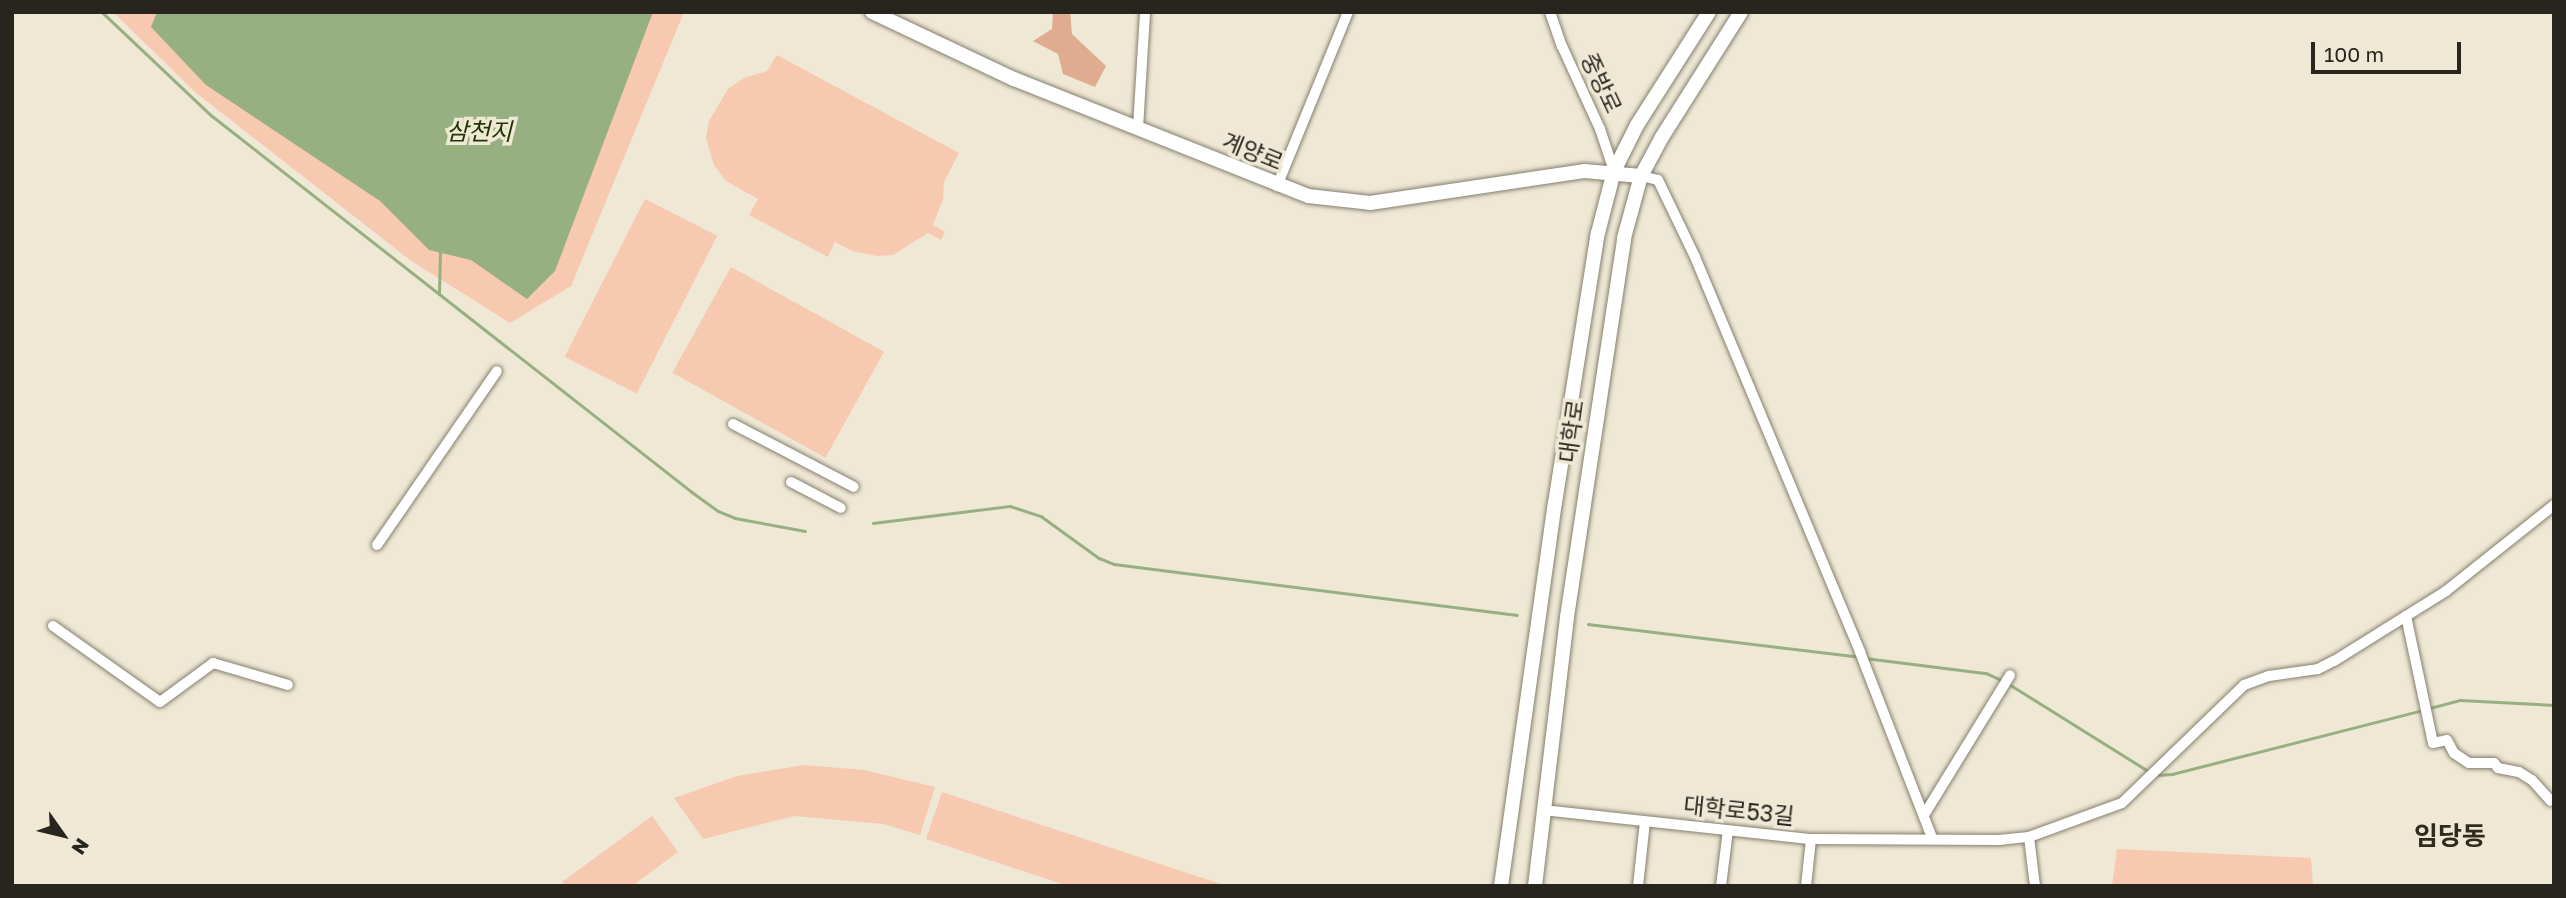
<!DOCTYPE html>
<html>
<head>
<meta charset="utf-8">
<style>
	body { margin:0 }
	#map { position:relative; width:2566px; height:898px; overflow:hidden; background:#eee8d5; font-family:"Golos Text","Noto Sans KR",sans-serif }
	div>[style] { position:absolute }
	.green>* { inset:0; background:#f7c9b0; transform-origin:0 0 }
	.forest>* { inset:0; background:#e0ac8f }
	.water>* { inset:0; background:#96b081 }
	.stream>* { height:2.5px; margin:-1.25px; padding:0 1.25px; transform-origin:1.25px; border-radius:1.25px; background:#96b081 }
	.roads { filter:drop-shadow(0 0 2px #857f6e) drop-shadow(0 0 2px #857f6e) }
	.street>* { height:10px; margin:-5px; padding:0 5px; transform-origin:5px; border-radius:5px; background:#fff }
	.secondary>* { height:14px; margin:-7px; padding:0 7px; transform-origin:7px; border-radius:7px; background:#fff }
	span { translate:-50% -50%; white-space:nowrap; text-align:center; line-height:1.15; -webkit-text-stroke:7px #eee8d5; paint-order:stroke }
	.street-label { font-size:23px; color:#28251e }
	.water-label { font-size:24px; color:#1f3601; font-style:italic }
	.quarter-label { font-size:26px; color:#302b1c; font-weight:700 }
	.frame { position:absolute; inset:0; border:14px solid #28251e; pointer-events:none }
	.north { position:absolute; left:28px; top:800px; width:70px; height:70px; -webkit-text-stroke:5px #eee8d5; paint-order:stroke; rotate:124deg; font-size:19px; font-weight:700; line-height:28px; text-align:center; color:#28251e }
	.north::after { content:''; display:block; margin:auto; width:24px; height:32px; background:#28251e; clip-path:polygon(50% 0,100% 100%,50% 72%,0 100%) }
	.scale { position:absolute; left:2311px; top:42px; width:150px; height:32px; box-sizing:border-box; border:4px solid #28251e; border-top:0; padding-left:9px; font-size:21px; line-height:24px; white-space:nowrap; color:#28251e; -webkit-text-stroke:5px #eee8d5; paint-order:stroke }
</style>
</head>
<body>
<div id="map">
	<div class="green">
		<i style="clip-path:polygon(113px 12px,684px 12px,571px 286px,510px 323px,410px 260px,195px 92px)"></i>
		<i style="clip-path:polygon(777px 55px,959px 153px,944px 182px,943px 199px,933px 225px,945px 232px,941px 240px,928px 233px,893px 255px,877px 256px,852px 251px,835px 242px,828px 257px,749px 215px,758px 199px,726px 181px,714px 165px,706px 138px,709px 121px,728px 89px,744px 78px,767px 71px)"></i>
		<i style="left:645px;top:199px;width:81px;height:177px;rotate:27deg"></i>
		<i style="left:731px;top:267px;width:175px;height:121px;rotate:29deg"></i>
		<i style="clip-path:polygon(804px 765px,864px 770px,935px 787px,920px 835px,884px 824px,794px 816px,703px 839px,674px 798px,737px 776px)"></i>
		<i style="clip-path:polygon(942px 792px,1227px 886px,1068px 886px,926px 839px)"></i>
		<i style="clip-path:polygon(652px 816px,678px 852px,632px 886px,565px 886px,562px 882px)"></i>
		<i style="clip-path:polygon(2117px 849px,2311px 858px,2313px 886px,2112px 886px)"></i>
	</div>
	<div class="forest">
		<i style="clip-path:polygon(1053px 12px,1070px 12px,1072px 34px,1106px 66px,1095px 87px,1063px 74px,1058px 54px,1033px 41px,1052px 29px)"></i>
	</div>
	<div class="water">
		<i style="clip-path:polygon(157px 12px,653px 12px,555px 271px,527px 299px,471px 260px,429px 250px,380px 201px,206px 85px,151px 27px)"></i>
	</div>
	<div class="stream">
		<i style="left:102px;top:12px;width:150px;rotate:43.4deg"></i>
		<i style="left:211px;top:115px;width:611px;rotate:38.09deg"></i>
		<i style="left:692px;top:492px;width:32px;rotate:36deg"></i>
		<i style="left:718px;top:511px;width:18px;rotate:22deg"></i>
		<i style="left:735px;top:518px;width:71px;rotate:10.5deg"></i>
		<i style="left:439px;top:293px;width:42px;rotate:-88.6deg"></i>
		<i style="left:873px;top:523px;width:138px;rotate:-7.1deg"></i>
		<i style="left:1010px;top:506px;width:33px;rotate:18deg"></i>
		<i style="left:1041px;top:516px;width:72px;rotate:35.9deg"></i>
		<i style="left:1099px;top:558px;width:16px;rotate:22deg"></i>
		<i style="left:1114px;top:564px;width:406px;rotate:7.2deg"></i>
		<i style="left:1588px;top:624px;width:273px;rotate:6.9deg"></i>
		<i style="left:1865px;top:658px;width:122px;rotate:7.1deg"></i>
		<i style="left:1986px;top:673px;width:19px;rotate:25deg"></i>
		<i style="left:2009px;top:684px;width:164px;rotate:32deg"></i>
		<i style="left:2430px;top:708px;width:31px;rotate:-15deg"></i>
		<i style="left:2460px;top:700px;width:94px;rotate:3deg"></i>
		<i style="left:2158px;top:775px;width:14px;rotate:-4deg"></i>
		<i style="left:2172px;top:774px;width:259px;rotate:-14.3deg"></i>
	</div>
	<div class="roads">
		<div class="street">
			<i style="left:1550px;top:12px;width:36px;rotate:71deg"></i>
			<i style="left:1562px;top:46px;width:91px;rotate:65.4deg"></i>
			<i style="left:1600px;top:129px;width:44px;rotate:71.6deg"></i>
			<i style="left:1138px;top:128px;width:116px;rotate:-86.5deg"></i>
			<i style="left:1641px;top:176px;width:17px;rotate:13deg"></i>
			<i style="left:1658px;top:180px;width:85px;rotate:64.3deg"></i>
			<i style="left:1695px;top:257px;width:428px;rotate:67.3deg"></i>
			<i style="left:1860px;top:652px;width:199px;rotate:68.8deg"></i>
			<i style="left:1277px;top:186px;width:188px;rotate:-67.8deg"></i>
			<i style="left:733px;top:424px;width:136px;rotate:27.5deg"></i>
			<i style="left:791px;top:482px;width:56px;rotate:27.5deg"></i>
			<i style="left:377px;top:545px;width:211px;rotate:-55.4deg"></i>
			<i style="left:2406px;top:616px;width:130px;rotate:78deg"></i>
			<i style="left:2433px;top:743px;width:14px;rotate:-12deg"></i>
			<i style="left:2447px;top:740px;width:15px;rotate:62deg"></i>
			<i style="left:2454px;top:753px;width:18px;rotate:34deg"></i>
			<i style="left:2469px;top:763px;width:25px"></i>
			<i style="left:2494px;top:763px;width:6px;rotate:51deg"></i>
			<i style="left:2498px;top:768px;width:21px;rotate:11deg"></i>
			<i style="left:2519px;top:772px;width:15px;rotate:32deg"></i>
			<i style="left:2532px;top:780px;width:28px;rotate:48deg"></i>
			<i style="left:53px;top:626px;width:131px;rotate:35.4deg"></i>
			<i style="left:160px;top:702px;width:66px;rotate:-36.3deg"></i>
			<i style="left:213px;top:663px;width:78px;rotate:16.3deg"></i>
			<i style="left:1543px;top:810px;width:270px;rotate:6.2deg"></i>
			<i style="left:1811px;top:839px;width:188px;rotate:0.3deg"></i>
			<i style="left:1999px;top:840px;width:30px;rotate:-6deg"></i>
			<i style="left:2029px;top:837px;width:99px;rotate:-20.1deg"></i>
			<i style="left:2122px;top:803px;width:170px;rotate:-44deg"></i>
			<i style="left:2244px;top:685px;width:27px;rotate:-20deg"></i>
			<i style="left:2269px;top:676px;width:49px;rotate:-8.1deg"></i>
			<i style="left:2318px;top:669px;width:18px;rotate:-27deg"></i>
			<i style="left:2334px;top:661px;width:132px;rotate:-32deg"></i>
			<i style="left:2446px;top:591px;width:138px;rotate:-38.5deg"></i>
			<i style="left:1924px;top:815px;width:164px;rotate:-58.4deg"></i>
			<i style="left:2029px;top:837px;width:49px;rotate:83deg"></i>
			<i style="left:1638px;top:886px;width:64px;rotate:-83.8deg"></i>
			<i style="left:1721px;top:886px;width:56px;rotate:-82.9deg"></i>
			<i style="left:1806px;top:886px;width:47px;rotate:-83.9deg"></i>
		</div>
		<div class="secondary">
			<i style="left:872px;top:12px;width:157px;rotate:25.3deg"></i>
			<i style="left:1014px;top:79px;width:316px;rotate:21.7deg"></i>
			<i style="left:1308px;top:196px;width:62px;rotate:6.4deg"></i>
			<i style="left:1370px;top:203px;width:216px;rotate:-8.5deg"></i>
			<i style="left:1584px;top:171px;width:57px;rotate:5deg"></i>
			<i style="left:1501px;top:886px;width:387px;rotate:-82deg"></i>
			<i style="left:1555px;top:503px;width:273px;rotate:-81deg"></i>
			<i style="left:1598px;top:233px;width:64px;rotate:-75.5deg"></i>
			<i style="left:1614px;top:171px;width:51px;rotate:-63.4deg"></i>
			<i style="left:1637px;top:125px;width:134px;rotate:-57.5deg"></i>
			<i style="left:1535px;top:886px;width:271px;rotate:-83.2deg"></i>
			<i style="left:1567px;top:617px;width:383px;rotate:-81.4deg"></i>
			<i style="left:1624px;top:238px;width:64px;rotate:-74.7deg"></i>
			<i style="left:1641px;top:176px;width:44px;rotate:-61.7deg"></i>
			<i style="left:1662px;top:137px;width:148px;rotate:-57.7deg"></i>
		</div>
	</div>
	<div class="street-label">
		<span style="left:1602px;top:83px;rotate:65deg">중방로</span>
		<span style="left:1253px;top:151px;rotate:22deg">계양로</span>
		<span style="left:1571px;top:431px;rotate:-82deg">대학로</span>
		<span style="left:1739px;top:810px;rotate:6deg">대학로53길</span>
	</div>
	<div class="water-label">
		<span style="left:479px;top:131px">삼천지</span>
	</div>
	<div class="quarter-label">
		<span style="left:2450px;top:836px">임당동</span>
	</div>
	<div class="frame"></div>
	<div class="north">N</div>
	<div class="scale">100 m</div>
</div>
</body>
</html>
